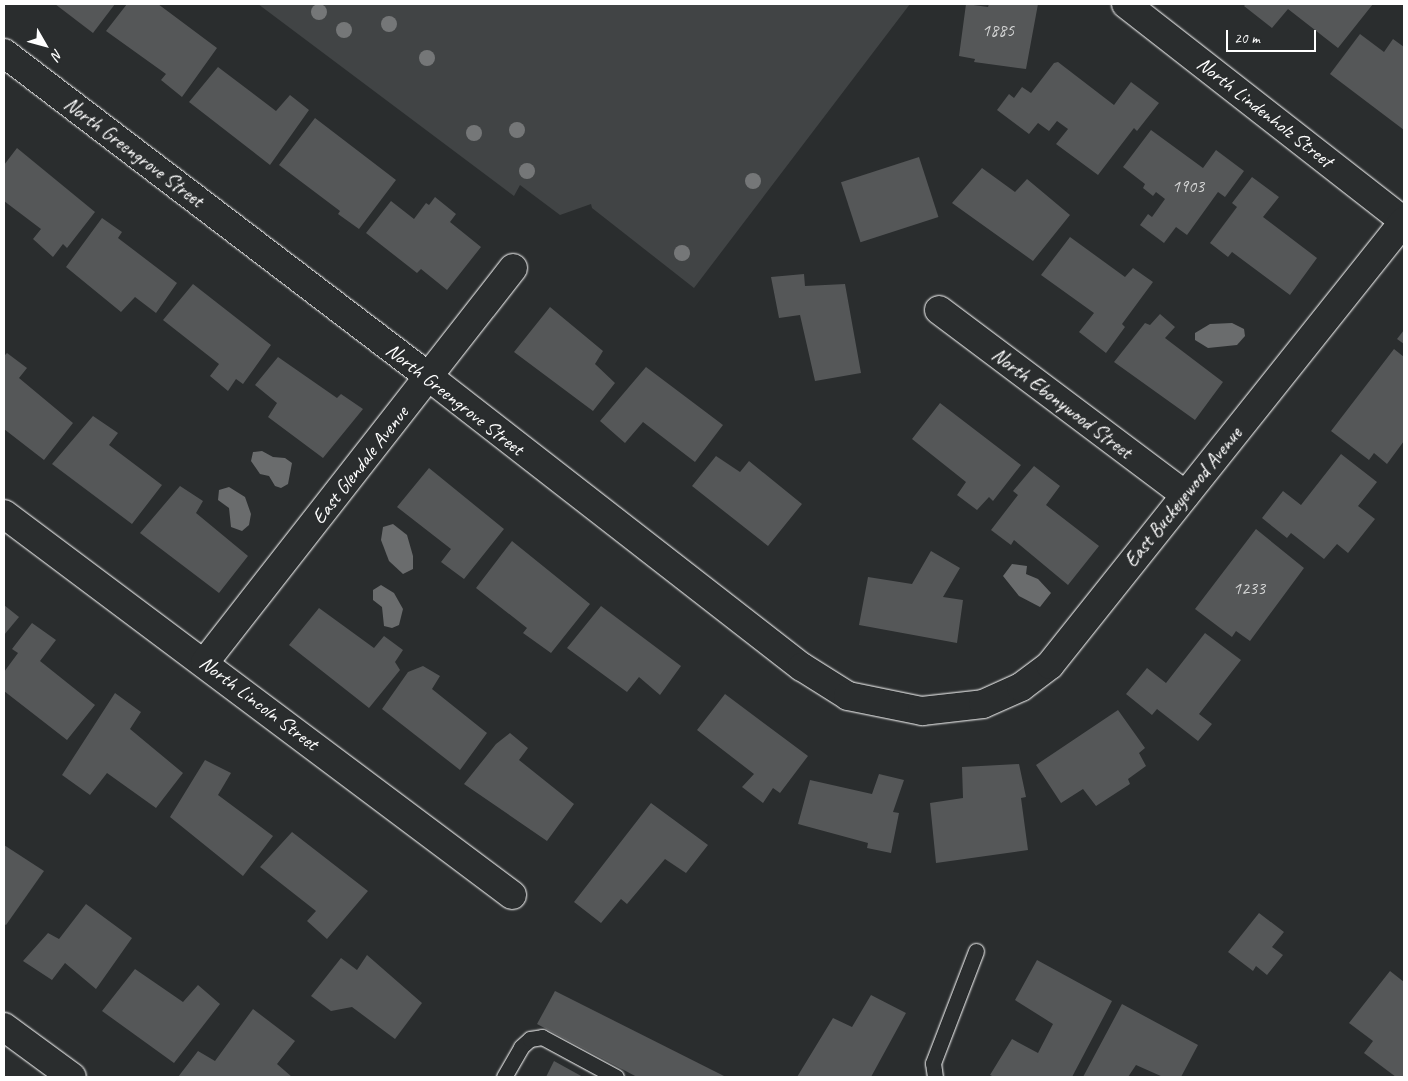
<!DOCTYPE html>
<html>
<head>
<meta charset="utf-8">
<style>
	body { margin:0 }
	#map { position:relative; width:1408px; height:1081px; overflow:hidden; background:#2a2d2e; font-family:Caveat,sans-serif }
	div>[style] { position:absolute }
	.green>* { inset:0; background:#414445 }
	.water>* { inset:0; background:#6a6c6d }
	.building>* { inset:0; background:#555758; transform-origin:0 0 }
	.roads { filter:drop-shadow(0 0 1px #fff) drop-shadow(0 0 1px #fff) }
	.service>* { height:15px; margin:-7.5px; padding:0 7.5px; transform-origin:7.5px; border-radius:7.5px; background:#2a2d2e }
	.minor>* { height:28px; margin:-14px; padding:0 14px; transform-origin:14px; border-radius:14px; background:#2a2d2e }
	.trees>* { width:16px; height:16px; margin:-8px; border-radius:50%; background:#757778 }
	span { translate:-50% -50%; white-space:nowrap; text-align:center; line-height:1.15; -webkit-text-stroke:4px #2a2d2e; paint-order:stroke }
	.number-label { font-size:18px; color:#d4d5d5 }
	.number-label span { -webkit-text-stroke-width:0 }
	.street-label { font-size:20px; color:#fff }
	.frame { position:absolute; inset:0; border:5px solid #fff; pointer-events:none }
	.north { position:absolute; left:20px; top:20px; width:50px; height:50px; -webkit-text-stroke:4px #2a2d2e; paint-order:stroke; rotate:128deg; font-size:14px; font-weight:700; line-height:20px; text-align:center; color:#fff }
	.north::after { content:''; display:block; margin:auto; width:18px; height:22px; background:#fff; clip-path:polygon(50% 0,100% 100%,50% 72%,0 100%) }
	.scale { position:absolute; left:1226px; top:30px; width:90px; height:22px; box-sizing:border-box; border:2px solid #fff; border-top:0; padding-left:6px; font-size:15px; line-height:18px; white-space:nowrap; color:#fff; -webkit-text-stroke:4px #2a2d2e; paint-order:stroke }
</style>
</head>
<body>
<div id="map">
	<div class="green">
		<i style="clip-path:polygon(258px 4px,910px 4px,694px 288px,592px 208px,591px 204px,560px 215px,520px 185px,514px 196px)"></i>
	</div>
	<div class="water">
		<i style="clip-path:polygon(1232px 323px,1244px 329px,1245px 336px,1237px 345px,1208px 348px,1195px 340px,1195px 333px,1210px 324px)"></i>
		<i style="clip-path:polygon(262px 451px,273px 457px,285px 458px,292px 463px,288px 484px,281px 488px,275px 486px,269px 476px,260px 474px,251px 461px,253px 452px)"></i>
		<i style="clip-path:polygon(229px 487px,245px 497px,251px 514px,249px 525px,242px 531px,231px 527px,229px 508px,218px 500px,219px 490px)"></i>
		<i style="clip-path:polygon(393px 524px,407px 535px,413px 556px,413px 569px,403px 574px,389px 561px,381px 540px,383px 527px)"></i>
		<i style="clip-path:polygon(1012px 564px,1027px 566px,1026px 574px,1038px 579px,1051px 593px,1040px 607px,1019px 596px,1003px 576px)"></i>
		<i style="clip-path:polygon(381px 585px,394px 593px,403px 609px,399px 625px,392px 628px,384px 626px,382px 607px,373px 600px,373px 590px)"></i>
	</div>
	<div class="building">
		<i style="clip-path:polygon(55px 4px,115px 4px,93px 33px)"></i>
		<i style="clip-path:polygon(127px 4px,158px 4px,217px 48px,182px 97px,161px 80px,166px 74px,106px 31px)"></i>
		<i style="clip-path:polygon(966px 4px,988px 7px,989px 4px,1038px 4px,1026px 69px,974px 62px,975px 59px,959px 56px)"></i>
		<i style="clip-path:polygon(1246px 4px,1373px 4px,1338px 48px,1288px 9px,1272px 28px,1244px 6px)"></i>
		<i style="clip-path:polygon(1360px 34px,1384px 52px,1393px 39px,1404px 47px,1404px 130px,1330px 74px)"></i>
		<i style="clip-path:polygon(1058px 62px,1114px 105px,1131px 82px,1159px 103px,1137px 131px,1134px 128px,1098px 175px,1056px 144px,1068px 129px,1057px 121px,1049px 131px,1038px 123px,1029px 134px,997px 110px,1009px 94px,1014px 98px,1022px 87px,1031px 93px,1054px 63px)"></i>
		<i style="clip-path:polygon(218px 67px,276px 111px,290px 95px,309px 110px,270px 165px,189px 102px)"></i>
		<i style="clip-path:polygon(315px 118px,396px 180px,359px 229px,338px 214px,340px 211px,279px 165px)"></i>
		<i style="clip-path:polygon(1151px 130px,1203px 168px,1216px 150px,1244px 171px,1225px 197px,1218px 192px,1187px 235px,1176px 227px,1164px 243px,1140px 225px,1148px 214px,1152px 217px,1165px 199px,1156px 192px,1153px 196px,1143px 188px,1145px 184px,1123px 167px)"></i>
		<i style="clip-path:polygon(17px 148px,95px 212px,67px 248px,63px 244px,53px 257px,33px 239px,41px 229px,4px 201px,4px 165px)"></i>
		<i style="left:919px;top:157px;width:63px;height:82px;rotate:72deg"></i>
		<i style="clip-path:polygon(982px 168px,1015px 192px,1027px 179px,1070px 215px,1033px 261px,952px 203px)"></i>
		<i style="clip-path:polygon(1252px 177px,1279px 197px,1263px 217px,1317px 258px,1290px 295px,1232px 252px,1228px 257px,1210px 243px,1237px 207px,1232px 203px)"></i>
		<i style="clip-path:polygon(435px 197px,456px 214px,450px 222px,481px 247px,447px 290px,421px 269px,417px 273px,366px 233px,391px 201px,414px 219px,426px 203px,429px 205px)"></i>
		<i style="clip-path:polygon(102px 218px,122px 232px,118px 238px,177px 283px,156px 313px,135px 297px,121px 312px,66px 267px)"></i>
		<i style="clip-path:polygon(1070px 237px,1125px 277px,1133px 268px,1153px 282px,1122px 324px,1125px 327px,1106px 353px,1079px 332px,1094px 313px,1041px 275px)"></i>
		<i style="clip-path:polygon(804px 274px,805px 286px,845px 284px,861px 373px,815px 381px,800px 315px,779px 318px,771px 277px)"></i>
		<i style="clip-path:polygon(193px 284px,271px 345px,243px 384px,236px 379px,228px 391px,210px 376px,219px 364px,163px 320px)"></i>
		<i style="clip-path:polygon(550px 307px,603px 351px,595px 364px,615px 383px,593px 411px,514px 352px)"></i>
		<i style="clip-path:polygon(1160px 314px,1175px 327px,1165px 338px,1223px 382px,1195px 420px,1114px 362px,1145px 323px,1150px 325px)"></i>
		<i style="clip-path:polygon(1404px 330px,1404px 344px,1397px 339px)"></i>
		<i style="clip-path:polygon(1394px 349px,1404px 357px,1404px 441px,1387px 464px,1374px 453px,1369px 460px,1331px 431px)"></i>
		<i style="clip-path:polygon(7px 353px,27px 368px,19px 378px,73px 423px,44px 460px,4px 429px,4px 356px)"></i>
		<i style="clip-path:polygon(278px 357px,337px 398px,341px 394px,363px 409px,323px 458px,268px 417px,277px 403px,255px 385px)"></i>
		<i style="clip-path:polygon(646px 367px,723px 425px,695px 462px,643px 422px,625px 443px,600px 421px)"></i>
		<i style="clip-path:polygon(940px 403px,1021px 465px,993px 501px,989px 497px,977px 510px,957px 495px,966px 482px,912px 439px)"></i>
		<i style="clip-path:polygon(93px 416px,118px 433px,109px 445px,162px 485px,132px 524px,52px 464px)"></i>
		<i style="clip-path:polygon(1341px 454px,1377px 482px,1358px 506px,1375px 519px,1348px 553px,1337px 544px,1324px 559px,1291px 533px,1287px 538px,1262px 518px,1283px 491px,1301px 505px)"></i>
		<i style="clip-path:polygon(716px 456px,740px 472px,749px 461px,802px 504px,768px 546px,692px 486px)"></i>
		<i style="clip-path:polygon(1034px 466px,1060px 486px,1046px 505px,1099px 546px,1068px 585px,1014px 540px,1011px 545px,991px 530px,1018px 495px,1013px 491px)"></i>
		<i style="clip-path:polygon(429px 468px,504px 529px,464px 579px,441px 562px,451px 549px,397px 507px)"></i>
		<i style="clip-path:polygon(180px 486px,203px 501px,196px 513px,248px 556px,219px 593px,140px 533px)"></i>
		<i style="clip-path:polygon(1256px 529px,1304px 568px,1250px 641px,1236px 631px,1232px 637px,1195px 609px)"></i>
		<i style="clip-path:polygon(512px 541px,590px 604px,551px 653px,523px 633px,527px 628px,476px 588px)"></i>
		<i style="clip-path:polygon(931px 551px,960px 568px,943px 597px,963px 600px,957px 643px,859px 625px,868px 577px,912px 584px)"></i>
		<i style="clip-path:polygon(4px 605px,19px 617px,4px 635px)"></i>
		<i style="clip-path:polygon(601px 606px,681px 666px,660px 695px,639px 677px,627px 692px,567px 648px)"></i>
		<i style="clip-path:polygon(319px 608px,374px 648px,384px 636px,403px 650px,395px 662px,400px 670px,369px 708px,289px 645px)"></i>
		<i style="clip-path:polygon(32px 623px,56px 640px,40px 661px,95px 705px,67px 740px,4px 691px,4px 672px,18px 653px,12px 649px)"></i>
		<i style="clip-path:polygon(1205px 633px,1241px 660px,1199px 714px,1212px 724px,1198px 741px,1157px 709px,1152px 715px,1126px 694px,1147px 668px,1166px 683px)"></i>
		<i style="clip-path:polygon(423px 666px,440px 676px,432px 689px,487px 733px,460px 770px,382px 709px,408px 672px)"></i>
		<i style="clip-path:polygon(115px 693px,141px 712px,130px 729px,183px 773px,156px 808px,107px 773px,90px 795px,62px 775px)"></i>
		<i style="clip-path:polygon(725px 694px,808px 756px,780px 793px,773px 788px,763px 803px,742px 787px,754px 774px,697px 730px)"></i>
		<i style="clip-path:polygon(1118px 710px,1145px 748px,1139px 753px,1146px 766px,1128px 779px,1130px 784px,1096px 806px,1083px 789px,1061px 803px,1036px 765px)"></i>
		<i style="clip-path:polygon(510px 733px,528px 748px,519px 760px,574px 804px,547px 841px,464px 784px,496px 744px)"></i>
		<i style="clip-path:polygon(205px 760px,231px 773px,218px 795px,273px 836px,243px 876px,170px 817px)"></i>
		<i style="clip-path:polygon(1019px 764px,1026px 797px,1021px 798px,1028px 850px,936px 863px,930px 803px,963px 798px,962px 767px)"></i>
		<i style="clip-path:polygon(879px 774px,904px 780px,893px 812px,899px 813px,891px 853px,867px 848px,868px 843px,798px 824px,810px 780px,872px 794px)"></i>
		<i style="clip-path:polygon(651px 803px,708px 845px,686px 873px,665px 859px,627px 904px,621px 899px,601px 923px,574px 902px)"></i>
		<i style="clip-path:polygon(292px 832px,368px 891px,327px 939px,307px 921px,316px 911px,260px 867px)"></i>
		<i style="clip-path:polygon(4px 845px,44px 871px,6px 925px,4px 924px)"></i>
		<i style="clip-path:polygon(86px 904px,132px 938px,96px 989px,65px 963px,52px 980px,23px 961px,48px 933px,59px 939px)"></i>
		<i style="clip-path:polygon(1259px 913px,1284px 932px,1272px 947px,1283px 955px,1267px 975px,1256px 966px,1253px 971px,1228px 952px)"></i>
		<i style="clip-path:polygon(367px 955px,422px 1003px,395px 1039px,352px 1007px,331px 1011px,311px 996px,341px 958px,357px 970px)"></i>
		<i style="clip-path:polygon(1037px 960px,1112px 1001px,1072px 1077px,994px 1077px,990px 1075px,1012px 1039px,1038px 1053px,1053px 1024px,1015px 1000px)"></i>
		<i style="clip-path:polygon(135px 969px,183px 1002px,198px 985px,220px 1004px,174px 1063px,102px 1011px)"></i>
		<i style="clip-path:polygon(1390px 971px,1404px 982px,1404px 1077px,1396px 1077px,1364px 1053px,1373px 1041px,1349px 1023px)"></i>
		<i style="clip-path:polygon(555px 991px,726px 1077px,637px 1077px,537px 1024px)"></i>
		<i style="clip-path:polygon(871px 995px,906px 1013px,871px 1077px,797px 1077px,833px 1018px,852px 1027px)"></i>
		<i style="clip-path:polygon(1122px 1004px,1198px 1045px,1181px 1077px,1163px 1077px,1136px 1065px,1128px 1077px,1083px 1077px)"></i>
		<i style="clip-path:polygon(253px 1009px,295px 1041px,277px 1064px,292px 1077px,178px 1077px,198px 1051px,215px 1061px)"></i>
		<i style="clip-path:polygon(554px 1061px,583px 1077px,546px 1077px)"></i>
	</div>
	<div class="roads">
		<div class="service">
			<i style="left:504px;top:1077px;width:34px;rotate:-60deg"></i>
			<i style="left:521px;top:1047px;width:12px;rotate:-42deg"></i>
			<i style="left:530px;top:1039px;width:12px;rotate:-9deg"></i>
			<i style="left:542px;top:1037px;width:84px;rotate:28.4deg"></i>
			<i style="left:935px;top:1077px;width:14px;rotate:-98deg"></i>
			<i style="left:933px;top:1063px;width:120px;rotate:-69deg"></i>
		</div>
		<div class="minor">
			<i style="left:1126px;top:4px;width:353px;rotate:38deg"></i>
			<i style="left:4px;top:53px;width:534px;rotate:37.32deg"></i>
			<i style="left:429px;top:377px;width:472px;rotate:37.9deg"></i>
			<i style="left:802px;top:667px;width:54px;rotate:32.2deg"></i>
			<i style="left:848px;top:696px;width:76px;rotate:11.5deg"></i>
			<i style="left:922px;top:711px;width:61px;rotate:-6.5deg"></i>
			<i style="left:983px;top:704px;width:42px;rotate:-24.1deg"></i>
			<i style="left:1021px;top:687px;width:36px;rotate:-37deg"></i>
			<i style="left:1050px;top:665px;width:568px;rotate:-51.43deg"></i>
			<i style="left:939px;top:310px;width:308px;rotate:36.9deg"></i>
			<i style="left:4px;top:514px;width:635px;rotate:36.87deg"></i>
			<i style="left:205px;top:662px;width:500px;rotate:-51.98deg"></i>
			<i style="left:4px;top:1027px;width:84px;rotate:36.3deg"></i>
		</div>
	</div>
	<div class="trees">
		<i style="left:319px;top:12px"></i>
		<i style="left:389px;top:24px"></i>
		<i style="left:344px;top:30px"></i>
		<i style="left:427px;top:58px"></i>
		<i style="left:517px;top:130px"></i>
		<i style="left:474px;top:133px"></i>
		<i style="left:527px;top:171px"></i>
		<i style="left:753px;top:181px"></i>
		<i style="left:682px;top:253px"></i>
	</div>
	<div class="number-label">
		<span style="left:998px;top:30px">1885</span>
		<span style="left:1188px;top:186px">1903</span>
		<span style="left:1249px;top:588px">1233</span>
	</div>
	<div class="street-label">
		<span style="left:1265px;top:112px;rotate:38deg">North Lindenholz Street</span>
		<span style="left:134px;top:152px;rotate:37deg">North Greengrove Street</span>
		<span style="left:455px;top:399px;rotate:38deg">North Greengrove Street</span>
		<span style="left:1062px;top:403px;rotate:37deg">North Ebonywood Street</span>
		<span style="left:360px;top:465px;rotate:-52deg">East Glendale Avenue</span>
		<span style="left:1183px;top:497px;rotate:-51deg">East Buckeyewood Avenue</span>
		<span style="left:259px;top:703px;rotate:37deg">North Lincoln Street</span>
	</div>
	<div class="frame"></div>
	<div class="north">N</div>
	<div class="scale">20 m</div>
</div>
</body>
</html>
